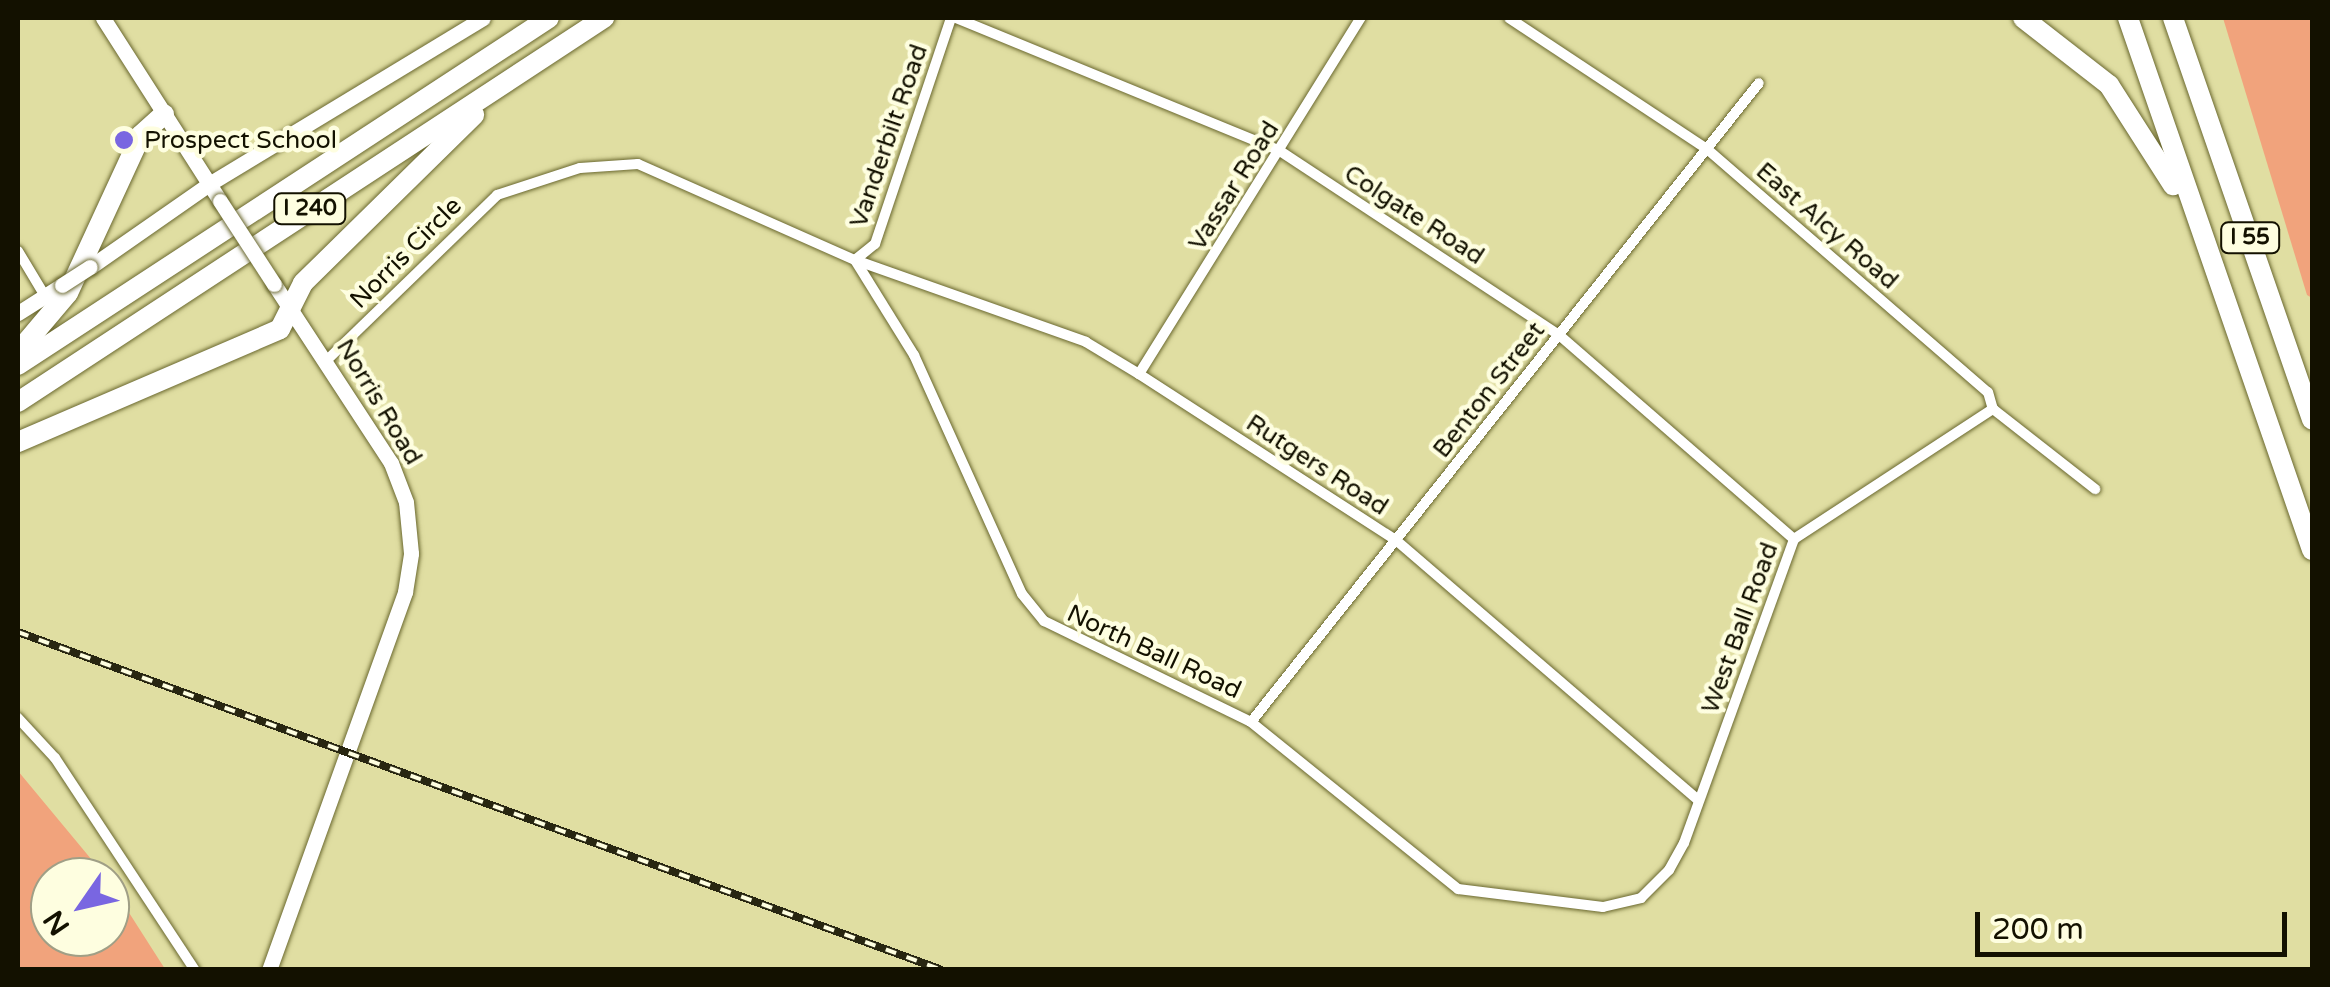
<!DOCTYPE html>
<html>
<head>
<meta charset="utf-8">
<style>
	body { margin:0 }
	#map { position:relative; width:2330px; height:987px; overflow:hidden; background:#e0dea2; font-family:"Varela Round",sans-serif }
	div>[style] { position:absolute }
	.green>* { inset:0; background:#f1a37c }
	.roads { filter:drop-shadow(0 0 2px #6a682f) drop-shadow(0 0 2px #6a682f) }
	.street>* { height:10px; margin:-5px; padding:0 5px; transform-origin:5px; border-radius:5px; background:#fff }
	.secondary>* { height:15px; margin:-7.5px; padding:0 7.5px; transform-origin:7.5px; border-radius:7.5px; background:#fff }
	.highway>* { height:20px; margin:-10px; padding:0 10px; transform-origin:10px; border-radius:10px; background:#fff }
	.rail>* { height:8px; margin-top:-4px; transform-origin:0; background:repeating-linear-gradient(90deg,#fefee0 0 11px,#282611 0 22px); box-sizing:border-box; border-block:2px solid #282611 }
	.bridges { filter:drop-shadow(0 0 2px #6a682f) drop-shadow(0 0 2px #6a682f) }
	.secondary-bridge>* { height:15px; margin:-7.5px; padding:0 7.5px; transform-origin:7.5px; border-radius:7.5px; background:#fff }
	.dots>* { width:28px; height:28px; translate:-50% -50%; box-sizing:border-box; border:5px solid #fefee0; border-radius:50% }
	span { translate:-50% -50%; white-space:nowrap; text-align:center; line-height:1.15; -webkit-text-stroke:9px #fefee0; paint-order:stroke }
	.shield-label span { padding:2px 8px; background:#fefee0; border:2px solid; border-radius:8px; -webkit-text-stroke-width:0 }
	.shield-label { font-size:22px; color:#131100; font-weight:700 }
	.street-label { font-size:25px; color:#131100 }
	.poi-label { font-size:25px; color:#131100 }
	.left { translate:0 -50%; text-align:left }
	.frame { position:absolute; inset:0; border:20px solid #131100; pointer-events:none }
	.north { position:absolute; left:30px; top:857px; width:100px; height:100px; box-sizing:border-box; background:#fefee0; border:2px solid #a09f86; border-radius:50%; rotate:236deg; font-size:28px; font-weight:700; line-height:40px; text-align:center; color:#131100 }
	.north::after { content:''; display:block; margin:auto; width:35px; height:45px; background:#7966e1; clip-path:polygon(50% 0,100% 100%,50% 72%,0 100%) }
	.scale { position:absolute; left:1975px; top:912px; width:312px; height:45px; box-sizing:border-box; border:5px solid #131100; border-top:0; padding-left:12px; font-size:30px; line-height:35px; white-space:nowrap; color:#131100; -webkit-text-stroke:8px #fefee0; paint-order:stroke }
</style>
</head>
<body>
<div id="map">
	<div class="green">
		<i style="clip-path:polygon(2223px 18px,2312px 18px,2312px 298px,2307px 295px)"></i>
		<i style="clip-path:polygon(18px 771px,106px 877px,50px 877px,50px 937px,110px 937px,110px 883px,165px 969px,18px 969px)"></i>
	</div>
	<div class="roads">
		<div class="street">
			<i style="left:956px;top:18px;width:350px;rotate:22.3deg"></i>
			<i style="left:1280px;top:151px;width:333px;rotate:33.4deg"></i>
			<i style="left:1558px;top:334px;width:313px;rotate:41deg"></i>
			<i style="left:1509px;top:18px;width:237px;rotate:33.5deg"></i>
			<i style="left:1707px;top:149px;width:371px;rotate:40.9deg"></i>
			<i style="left:1988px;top:392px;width:18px;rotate:74deg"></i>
			<i style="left:1993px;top:409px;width:130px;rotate:38.1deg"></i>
			<i style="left:18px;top:251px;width:52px;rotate:59deg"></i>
			<i style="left:855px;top:260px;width:245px;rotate:19.5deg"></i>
			<i style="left:1086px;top:342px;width:62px;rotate:31.1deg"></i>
			<i style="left:1139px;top:374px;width:307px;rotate:32.9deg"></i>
			<i style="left:1397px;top:541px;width:397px;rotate:40.7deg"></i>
			<i style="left:855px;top:260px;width:26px;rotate:-39deg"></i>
			<i style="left:875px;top:244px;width:238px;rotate:-71.4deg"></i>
			<i style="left:327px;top:360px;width:237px;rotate:-44.1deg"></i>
			<i style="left:497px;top:195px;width:87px;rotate:-18deg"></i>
			<i style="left:580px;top:168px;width:58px;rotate:-3.9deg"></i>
			<i style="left:638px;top:164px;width:237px;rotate:23.9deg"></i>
			<i style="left:855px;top:260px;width:112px;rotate:58.2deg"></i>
			<i style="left:914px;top:355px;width:262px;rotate:65.7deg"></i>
			<i style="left:1022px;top:594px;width:35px;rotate:51deg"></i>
			<i style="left:1044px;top:621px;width:230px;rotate:26deg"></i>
			<i style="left:1251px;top:722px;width:266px;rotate:38.9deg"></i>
			<i style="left:1458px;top:889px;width:146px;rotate:7.1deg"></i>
			<i style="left:1603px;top:907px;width:39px;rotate:-13deg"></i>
			<i style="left:1641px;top:898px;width:40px;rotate:-45deg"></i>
			<i style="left:1669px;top:870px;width:31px;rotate:-61deg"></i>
			<i style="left:1684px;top:843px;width:323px;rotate:-70.1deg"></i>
			<i style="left:1794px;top:539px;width:238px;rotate:-33.2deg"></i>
			<i style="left:1139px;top:374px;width:420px;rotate:-58.1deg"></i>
			<i style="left:18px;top:718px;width:54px;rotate:47.2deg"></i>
			<i style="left:55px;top:758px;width:254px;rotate:56.6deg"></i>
			<i style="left:1251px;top:722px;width:816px;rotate:-51.52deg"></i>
		</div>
		<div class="secondary">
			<i style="left:103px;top:18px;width:217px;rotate:57.4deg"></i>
			<i style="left:90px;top:267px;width:145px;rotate:-34.9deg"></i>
			<i style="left:209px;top:184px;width:320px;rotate:-31.2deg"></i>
			<i style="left:18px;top:313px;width:52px;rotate:-32.5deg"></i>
			<i style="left:269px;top:970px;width:402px;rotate:-70.2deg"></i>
			<i style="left:405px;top:592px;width:39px;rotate:-81deg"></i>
			<i style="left:411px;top:553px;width:51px;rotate:-95.6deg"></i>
			<i style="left:406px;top:502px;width:42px;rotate:-111deg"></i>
			<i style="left:391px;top:463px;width:214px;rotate:-123.2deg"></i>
		</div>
		<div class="highway">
			<i style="left:2023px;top:18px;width:109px;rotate:37.9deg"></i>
			<i style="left:2109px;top:85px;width:119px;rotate:57.4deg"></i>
			<i style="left:2128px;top:18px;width:563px;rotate:70.92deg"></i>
			<i style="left:2173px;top:18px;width:425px;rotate:70.9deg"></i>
			<i style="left:18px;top:352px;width:77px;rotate:-49.7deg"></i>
			<i style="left:68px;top:293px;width:174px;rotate:-65.2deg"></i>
			<i style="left:141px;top:135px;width:31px;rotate:-42deg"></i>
			<i style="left:18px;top:365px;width:634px;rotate:-33.16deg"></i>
			<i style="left:18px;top:402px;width:701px;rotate:-33.24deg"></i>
			<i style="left:18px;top:442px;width:285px;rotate:-23.3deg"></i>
			<i style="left:280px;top:329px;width:51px;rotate:-63.4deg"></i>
			<i style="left:303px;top:283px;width:240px;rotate:-44.5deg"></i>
		</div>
	</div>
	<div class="rail">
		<i style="left:18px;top:632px;width:984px;rotate:20.09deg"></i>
	</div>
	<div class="bridges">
		<div class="secondary-bridge">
			<i style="left:220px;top:201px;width:99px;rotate:57deg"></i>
			<i style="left:62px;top:285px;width:33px;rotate:-33deg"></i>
		</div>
	</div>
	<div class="dots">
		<i style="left:124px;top:140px;background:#7966e1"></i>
	</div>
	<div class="shield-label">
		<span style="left:310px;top:209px">I 240</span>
		<span style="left:2250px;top:238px">I 55</span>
	</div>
	<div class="street-label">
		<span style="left:889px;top:136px;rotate:-71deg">Vanderbilt Road</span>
		<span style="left:1234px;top:186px;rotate:-58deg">Vassar Road</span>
		<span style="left:1414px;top:215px;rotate:33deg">Colgate Road</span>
		<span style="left:1827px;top:226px;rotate:41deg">East Alcy Road</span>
		<span style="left:406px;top:253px;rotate:-45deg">Norris Circle</span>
		<span style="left:1489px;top:390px;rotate:-52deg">Benton Street</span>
		<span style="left:379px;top:402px;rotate:59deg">Norris Road</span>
		<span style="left:1317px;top:465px;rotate:33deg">Rutgers Road</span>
		<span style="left:1740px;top:628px;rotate:-70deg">West Ball Road</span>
		<span style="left:1154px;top:652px;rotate:25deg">North Ball Road</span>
	</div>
	<div class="poi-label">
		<span class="left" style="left:144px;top:140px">Prospect School</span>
	</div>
	<div class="frame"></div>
	<div class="north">N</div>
	<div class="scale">200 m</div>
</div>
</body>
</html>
